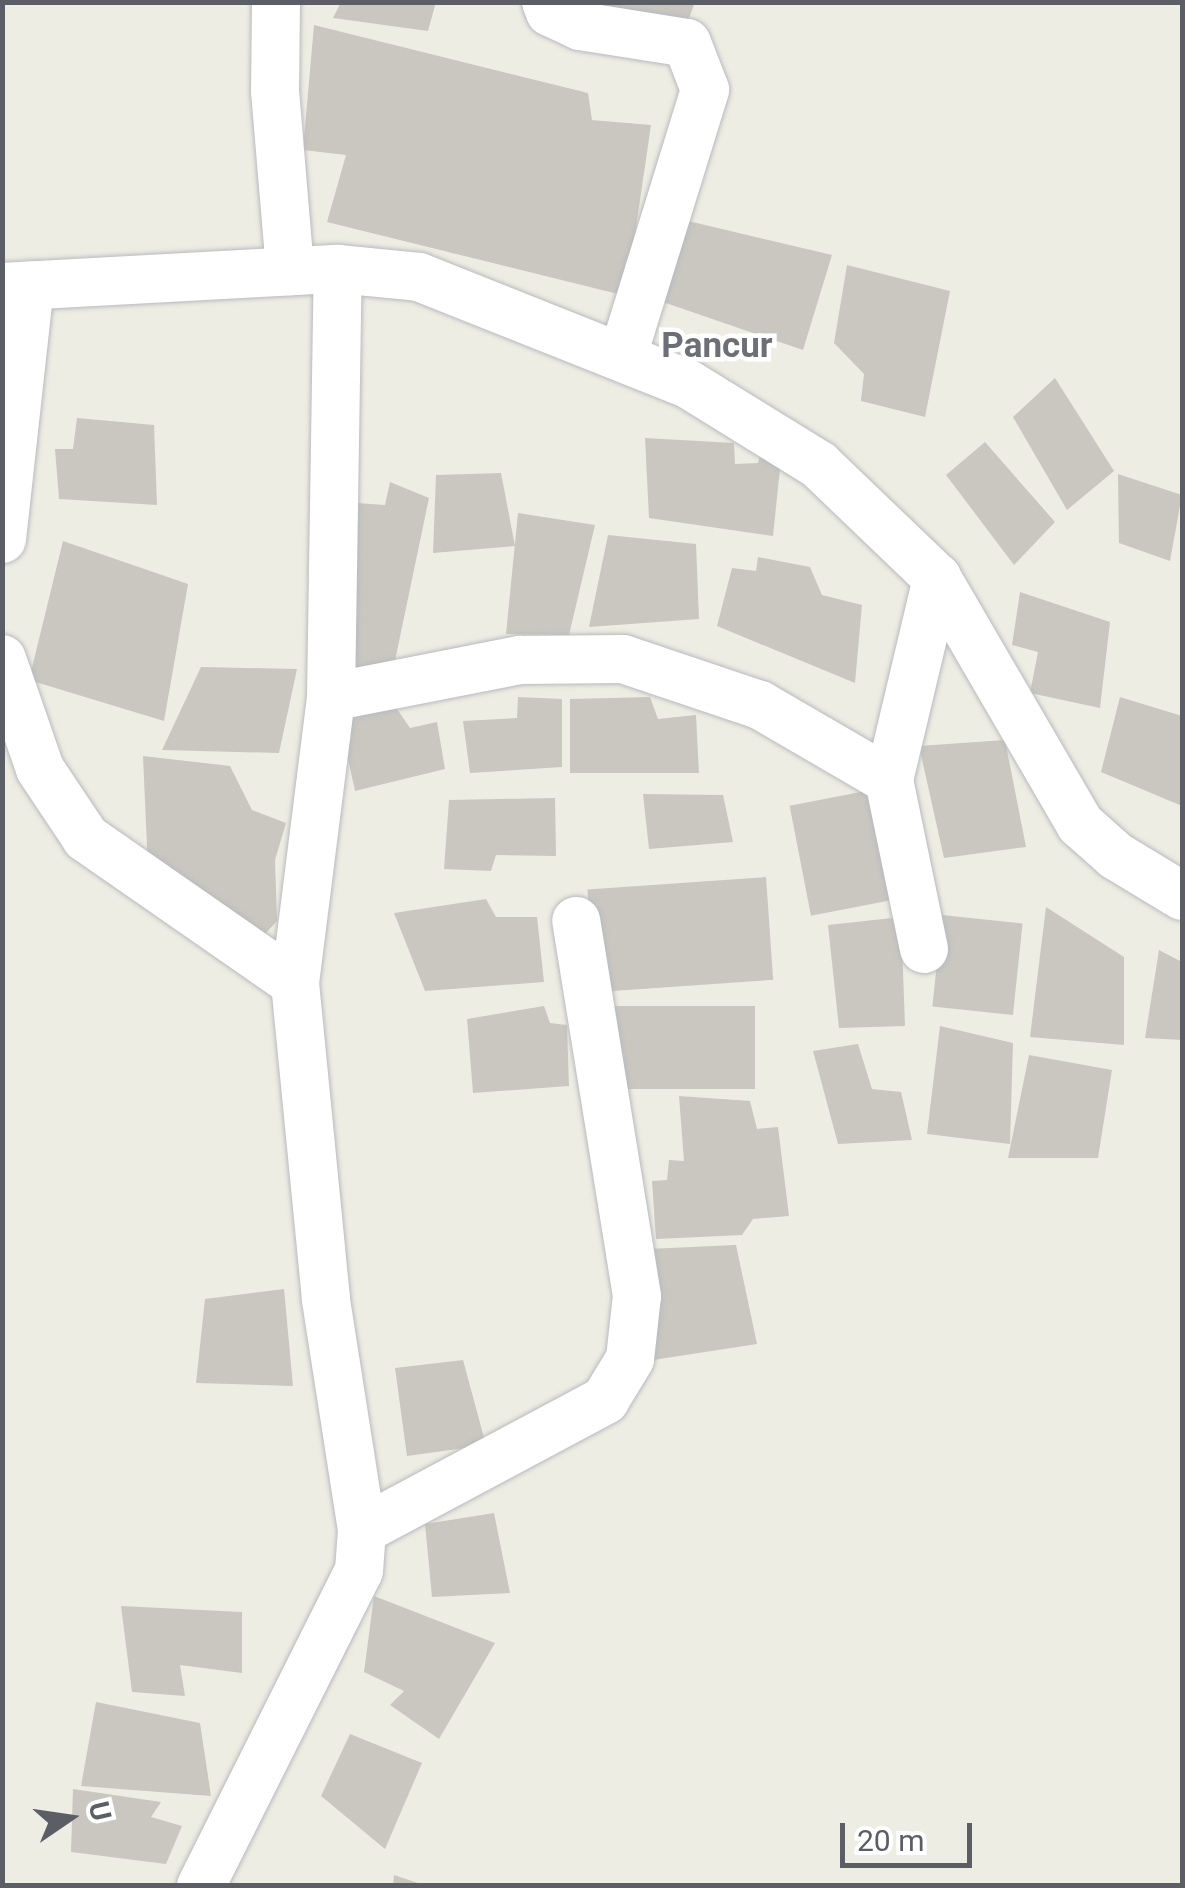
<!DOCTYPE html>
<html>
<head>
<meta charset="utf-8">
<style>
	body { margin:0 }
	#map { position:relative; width:1185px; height:1888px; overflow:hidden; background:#eeede3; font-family:Roboto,sans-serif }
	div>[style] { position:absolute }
	.building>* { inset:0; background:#c9c7c0; transform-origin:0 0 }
	.roads { filter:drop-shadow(0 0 2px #b8babf) drop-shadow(0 0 2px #b8babf) }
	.minor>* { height:48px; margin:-24px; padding:0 24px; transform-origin:24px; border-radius:24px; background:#fff }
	span { translate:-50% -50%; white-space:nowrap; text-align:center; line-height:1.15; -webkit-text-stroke:9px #fff; paint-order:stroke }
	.quarter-label { font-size:35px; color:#6c7076; font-weight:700 }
	.frame { position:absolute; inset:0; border:5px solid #5b5e64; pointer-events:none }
	.north { position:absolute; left:20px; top:1768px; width:100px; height:100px; -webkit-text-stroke:8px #fff; paint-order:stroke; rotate:77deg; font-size:28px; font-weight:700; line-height:40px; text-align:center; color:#5b5e64 }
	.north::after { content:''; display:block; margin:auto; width:35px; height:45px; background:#5b5e64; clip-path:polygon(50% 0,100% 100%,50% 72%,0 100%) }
	.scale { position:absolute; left:840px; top:1823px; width:132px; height:45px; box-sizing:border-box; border:5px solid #5b5e64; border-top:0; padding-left:12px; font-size:30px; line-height:35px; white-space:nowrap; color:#5b5e64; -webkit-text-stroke:8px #fff; paint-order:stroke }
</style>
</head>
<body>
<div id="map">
	<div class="building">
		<i style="clip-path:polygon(341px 2px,436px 2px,428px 31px,333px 18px)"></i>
		<i style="clip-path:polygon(570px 2px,695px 2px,685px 29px)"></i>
		<i style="clip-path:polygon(314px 25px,588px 93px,592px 120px,651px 125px,626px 296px,327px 222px,346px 155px,303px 150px)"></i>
		<i style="clip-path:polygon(684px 220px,832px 255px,803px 350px,660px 301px)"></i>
		<i style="clip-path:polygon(847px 265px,950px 291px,925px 417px,861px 401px,864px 374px,834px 343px)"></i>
		<i style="clip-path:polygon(1055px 378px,1114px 471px,1067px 510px,1013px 417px)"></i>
		<i style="clip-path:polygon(77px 418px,154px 425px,157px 505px,59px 499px,55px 449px,73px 449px)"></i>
		<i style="clip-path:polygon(645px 438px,734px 443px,735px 464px,758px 463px,762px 449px,781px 459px,773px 536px,649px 518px)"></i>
		<i style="clip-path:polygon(985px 442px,1055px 522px,1014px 565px,946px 475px)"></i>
		<i style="clip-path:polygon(501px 473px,515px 546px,433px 553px,436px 475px)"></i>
		<i style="clip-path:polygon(1118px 474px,1182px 495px,1170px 561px,1119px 543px)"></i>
		<i style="clip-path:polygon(390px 482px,429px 498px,392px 675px,341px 674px,343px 502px,385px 505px)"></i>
		<i style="clip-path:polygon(518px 513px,595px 525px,569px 635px,506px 634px)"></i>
		<i style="clip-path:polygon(608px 535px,696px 544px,699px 619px,589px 627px)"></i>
		<i style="clip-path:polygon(63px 541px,188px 584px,164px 721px,29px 680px)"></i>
		<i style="clip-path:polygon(758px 557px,810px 567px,822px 595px,862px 605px,855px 683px,717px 626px,732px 568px,756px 571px)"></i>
		<i style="clip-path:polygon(1020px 592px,1110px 622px,1100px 708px,1030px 693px,1038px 652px,1012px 645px)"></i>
		<i style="clip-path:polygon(201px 667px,297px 669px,279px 753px,162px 750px)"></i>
		<i style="clip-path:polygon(518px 697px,562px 699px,562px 767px,470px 773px,463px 721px,517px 718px)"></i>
		<i style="clip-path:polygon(650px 697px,658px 719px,696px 715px,699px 773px,570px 773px,570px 699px)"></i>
		<i style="clip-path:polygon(1120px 697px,1182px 716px,1182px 806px,1101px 772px)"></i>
		<i style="clip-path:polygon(395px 706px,410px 728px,437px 722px,445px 769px,355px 791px,340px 722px)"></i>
		<i style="clip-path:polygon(1005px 740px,1026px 847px,944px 858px,919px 746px)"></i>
		<i style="clip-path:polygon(143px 756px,230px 766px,252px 810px,286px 823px,275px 860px,277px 921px,254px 946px,148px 870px)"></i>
		<i style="left:876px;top:789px;width:112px;height:88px;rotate:79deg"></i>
		<i style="clip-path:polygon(643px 794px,723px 795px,733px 842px,649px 849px)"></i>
		<i style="clip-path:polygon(555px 798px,556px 856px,496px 855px,491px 871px,444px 869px,449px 800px)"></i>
		<i style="left:766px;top:877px;width:103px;height:179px;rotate:86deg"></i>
		<i style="clip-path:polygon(486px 899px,496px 917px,537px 917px,544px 982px,425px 991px,394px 913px)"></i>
		<i style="clip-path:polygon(1046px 907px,1124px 957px,1124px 1045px,1030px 1037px)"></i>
		<i style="left:942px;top:915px;width:81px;height:92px;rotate:6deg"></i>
		<i style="clip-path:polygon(901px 917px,905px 1026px,839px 1028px,828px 925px)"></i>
		<i style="clip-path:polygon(1159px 950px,1182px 962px,1182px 1040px,1145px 1038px)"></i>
		<i style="clip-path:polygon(544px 1006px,550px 1023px,567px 1025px,569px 1086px,473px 1093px,467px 1019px)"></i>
		<i style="left:755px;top:1006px;width:83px;height:142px;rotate:90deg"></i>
		<i style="clip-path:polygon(940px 1026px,1013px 1043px,1010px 1144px,927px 1134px)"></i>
		<i style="clip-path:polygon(858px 1044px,872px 1089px,901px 1092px,912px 1140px,838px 1144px,813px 1051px)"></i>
		<i style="clip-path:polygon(1029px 1055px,1112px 1070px,1098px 1158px,1008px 1158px)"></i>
		<i style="clip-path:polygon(679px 1096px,750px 1101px,757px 1129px,778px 1127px,789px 1216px,753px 1219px,742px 1235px,656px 1239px,652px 1181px,667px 1180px,669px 1160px,684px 1161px)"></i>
		<i style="clip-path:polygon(736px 1245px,757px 1344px,653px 1360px,647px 1249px)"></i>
		<i style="clip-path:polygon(284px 1289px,293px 1386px,196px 1383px,205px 1299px)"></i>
		<i style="clip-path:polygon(463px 1360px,486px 1445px,407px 1456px,395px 1368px)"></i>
		<i style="clip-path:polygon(494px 1513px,510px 1593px,432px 1597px,425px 1524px)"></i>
		<i style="clip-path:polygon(374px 1596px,495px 1643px,439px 1739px,390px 1705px,404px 1691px,364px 1672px)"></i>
		<i style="clip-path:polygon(121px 1606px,242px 1612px,242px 1673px,180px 1665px,185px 1696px,132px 1692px)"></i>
		<i style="clip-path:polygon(96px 1702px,200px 1723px,211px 1796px,81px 1786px)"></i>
		<i style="clip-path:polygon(350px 1734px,422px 1763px,385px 1849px,321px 1796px)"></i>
		<i style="clip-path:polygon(73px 1789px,161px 1802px,151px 1817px,182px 1826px,166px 1864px,71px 1852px)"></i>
		<i style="clip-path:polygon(394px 1875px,424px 1885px,423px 1886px,393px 1886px)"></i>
	</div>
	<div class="roads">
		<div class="minor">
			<i style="left:276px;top:2px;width:89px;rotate:90.6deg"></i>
			<i style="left:275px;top:91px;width:181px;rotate:85.2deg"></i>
			<i style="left:546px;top:2px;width:11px;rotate:68deg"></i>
			<i style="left:550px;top:12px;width:33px;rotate:25deg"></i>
			<i style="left:580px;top:26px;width:108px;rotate:9deg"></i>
			<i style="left:687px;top:43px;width:50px;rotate:69deg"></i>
			<i style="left:705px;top:90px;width:277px;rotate:107.2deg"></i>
			<i style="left:2px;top:287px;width:336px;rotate:-3.1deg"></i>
			<i style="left:338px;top:269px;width:81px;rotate:5.6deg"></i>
			<i style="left:419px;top:277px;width:289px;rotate:21.7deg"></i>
			<i style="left:688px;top:384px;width:154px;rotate:31.7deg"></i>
			<i style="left:819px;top:465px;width:163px;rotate:43.8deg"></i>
			<i style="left:937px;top:578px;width:285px;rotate:59.8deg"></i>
			<i style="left:1080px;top:824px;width:48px;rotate:41.6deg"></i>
			<i style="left:1116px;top:856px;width:77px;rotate:31.2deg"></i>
			<i style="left:2px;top:539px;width:255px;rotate:-83.7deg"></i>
			<i style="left:2px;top:659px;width:116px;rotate:70.9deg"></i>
			<i style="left:40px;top:769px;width:83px;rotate:56.3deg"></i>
			<i style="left:86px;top:838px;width:254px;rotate:34.8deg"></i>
			<i style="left:331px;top:697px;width:193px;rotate:-11.1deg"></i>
			<i style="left:520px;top:660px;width:103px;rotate:-0.6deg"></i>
			<i style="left:623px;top:659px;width:145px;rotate:18.6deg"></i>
			<i style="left:760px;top:705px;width:149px;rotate:30.2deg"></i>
			<i style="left:924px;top:949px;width:173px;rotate:-101.7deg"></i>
			<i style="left:889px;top:780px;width:208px;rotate:-76.6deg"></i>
			<i style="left:362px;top:1530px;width:276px;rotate:-28.1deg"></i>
			<i style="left:605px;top:1400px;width:48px;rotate:-58.6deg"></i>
			<i style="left:630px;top:1359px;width:63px;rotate:-83.7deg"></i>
			<i style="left:637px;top:1296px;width:380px;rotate:-99.2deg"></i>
			<i style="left:201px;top:1886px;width:352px;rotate:-63.4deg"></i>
			<i style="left:359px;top:1571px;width:41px;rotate:-85.8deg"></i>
			<i style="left:362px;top:1530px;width:234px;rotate:-98.9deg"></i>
			<i style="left:326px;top:1299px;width:318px;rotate:-95.6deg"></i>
			<i style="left:295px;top:983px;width:288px;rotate:-82.8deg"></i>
			<i style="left:331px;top:697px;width:428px;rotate:-89.1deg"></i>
		</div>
	</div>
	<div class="quarter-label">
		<span style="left:717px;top:346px">Pancur</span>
	</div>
	<div class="frame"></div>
	<div class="north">U</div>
	<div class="scale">20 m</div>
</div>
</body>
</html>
